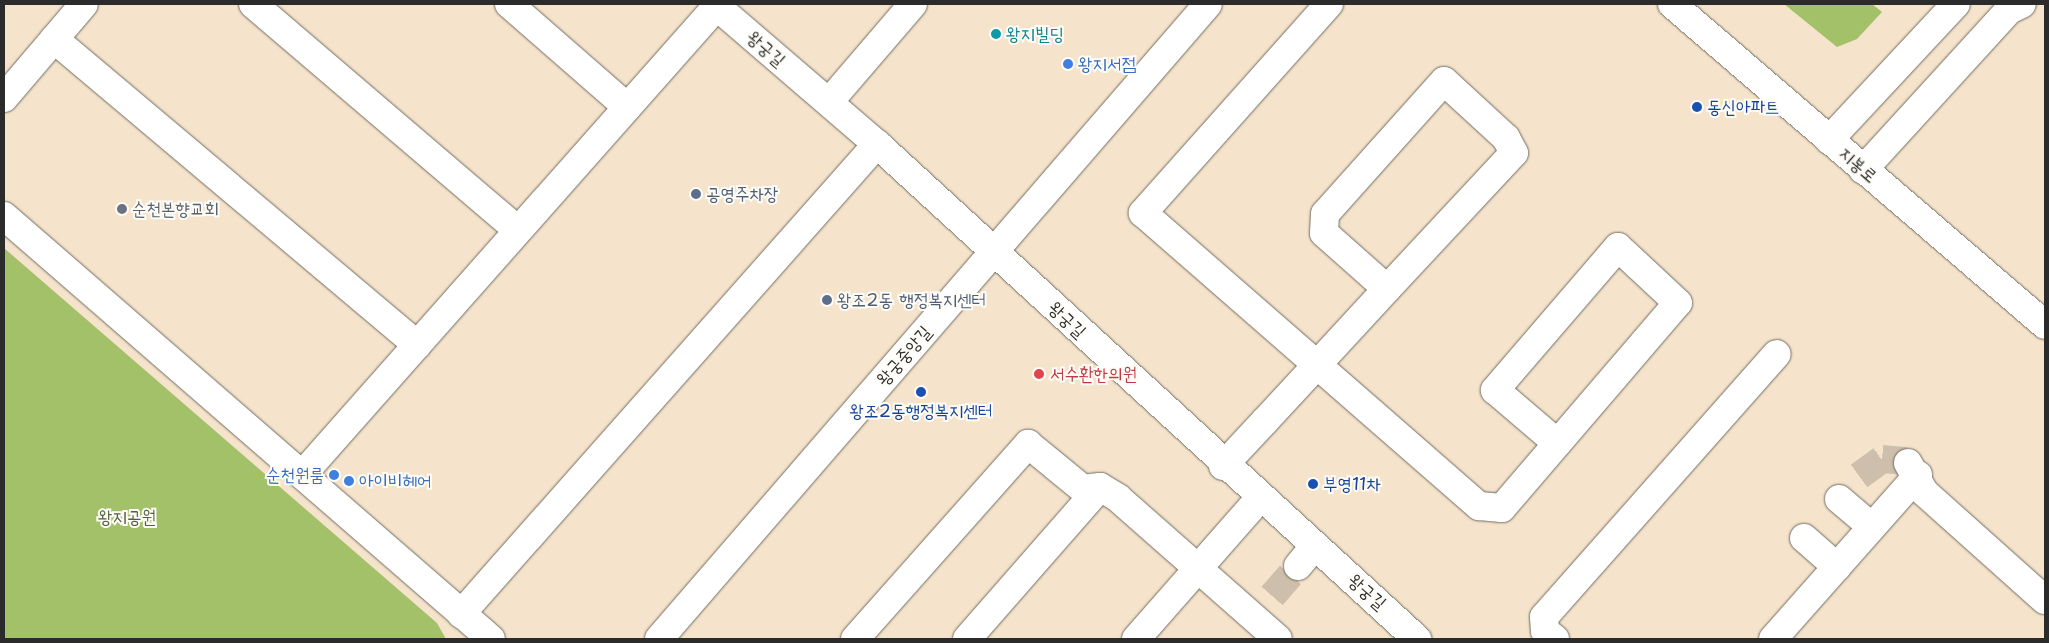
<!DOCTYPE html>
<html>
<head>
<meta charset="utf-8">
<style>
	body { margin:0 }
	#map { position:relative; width:2049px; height:643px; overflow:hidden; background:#f5e4cb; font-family:"Shantell Sans","Poor Story",sans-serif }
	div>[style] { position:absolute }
	.green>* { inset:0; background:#a3c169 }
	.minor-tunnel>* { height:28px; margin-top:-14px; transform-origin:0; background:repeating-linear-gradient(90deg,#cdbfab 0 28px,transparent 0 42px) }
	.roads { filter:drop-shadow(0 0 1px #726c63) drop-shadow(0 0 1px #726c63) }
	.minor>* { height:28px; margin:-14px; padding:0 14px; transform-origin:14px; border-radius:14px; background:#fff }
	.major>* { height:28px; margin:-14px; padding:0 14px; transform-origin:14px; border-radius:14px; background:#fff }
	.dots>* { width:14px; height:14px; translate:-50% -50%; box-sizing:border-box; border:2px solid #fdfcf7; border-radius:50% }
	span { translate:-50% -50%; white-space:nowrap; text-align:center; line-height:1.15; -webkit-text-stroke:4px #fdfcf7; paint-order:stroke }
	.culture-label { font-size:18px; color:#0d838f }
	.left { translate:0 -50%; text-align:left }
	.street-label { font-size:18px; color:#2b2b2b }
	.shop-label { font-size:18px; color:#366cbe }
	.right { translate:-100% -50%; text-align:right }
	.transit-label { font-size:18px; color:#164399 }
	.service-label { font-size:18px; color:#4e5e75 }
	.worship-label { font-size:18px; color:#5b616d }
	.health-label { font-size:18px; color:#be3a42 }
	.park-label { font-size:18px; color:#556041 }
	.frame { position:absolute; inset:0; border:5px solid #2b2b2b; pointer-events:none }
</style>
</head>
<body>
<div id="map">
	<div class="green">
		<i style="clip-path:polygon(1784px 4px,1872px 4px,1882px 12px,1857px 39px,1837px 47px)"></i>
		<i style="clip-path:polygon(4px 248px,437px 623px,446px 639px,4px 639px)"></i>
	</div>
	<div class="minor-tunnel">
		<i style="left:1859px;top:476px;width:29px;rotate:-36deg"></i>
		<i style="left:1882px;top:459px;width:24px;rotate:5deg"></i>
		<i style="left:1272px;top:596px;width:40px;rotate:-49deg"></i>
	</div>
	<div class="roads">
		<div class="minor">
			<i style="left:253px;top:4px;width:348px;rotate:40.5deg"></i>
			<i style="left:509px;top:4px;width:157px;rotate:41.1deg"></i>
			<i style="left:714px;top:4px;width:215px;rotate:40.7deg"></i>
			<i style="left:877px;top:144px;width:733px;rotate:42.51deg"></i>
			<i style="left:1329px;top:4px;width:280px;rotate:131.7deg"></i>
			<i style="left:1143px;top:213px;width:446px;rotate:41.1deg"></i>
			<i style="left:1479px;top:506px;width:23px;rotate:5deg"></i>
			<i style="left:1502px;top:508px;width:270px;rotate:-49.4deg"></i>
			<i style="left:1678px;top:303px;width:82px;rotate:-137deg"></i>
			<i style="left:1618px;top:247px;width:189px;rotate:130.7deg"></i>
			<i style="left:1495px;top:390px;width:82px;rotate:40.5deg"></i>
			<i style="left:54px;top:39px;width:475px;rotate:40.1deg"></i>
			<i style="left:4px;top:98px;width:123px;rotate:-49.6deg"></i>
			<i style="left:829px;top:102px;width:129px;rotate:-49.4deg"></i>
			<i style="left:1829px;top:140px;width:186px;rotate:-47deg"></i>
			<i style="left:1863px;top:170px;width:217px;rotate:-47.6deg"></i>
			<i style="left:2009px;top:10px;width:14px;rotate:-25deg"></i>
			<i style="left:4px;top:216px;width:645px;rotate:40.98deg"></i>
			<i style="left:1908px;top:463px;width:33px;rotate:61deg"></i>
			<i style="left:1924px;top:492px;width:162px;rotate:41.8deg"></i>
			<i style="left:1223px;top:466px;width:62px;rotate:-47deg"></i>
			<i style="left:1265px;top:421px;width:74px;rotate:-47.2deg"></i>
			<i style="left:1315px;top:367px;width:106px;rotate:-47.3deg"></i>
			<i style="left:1387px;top:289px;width:186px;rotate:-47deg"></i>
			<i style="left:1514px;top:153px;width:17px;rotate:-118deg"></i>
			<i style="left:1506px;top:138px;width:84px;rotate:-137.4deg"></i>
			<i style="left:1444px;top:81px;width:178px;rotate:131.8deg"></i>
			<i style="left:1325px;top:214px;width:19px;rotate:93deg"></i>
			<i style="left:1324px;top:233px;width:84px;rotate:41.6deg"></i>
			<i style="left:302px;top:475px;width:626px;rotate:-48.5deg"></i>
			<i style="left:1839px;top:499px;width:43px;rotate:40.3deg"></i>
			<i style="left:1804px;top:538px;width:44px;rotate:41.3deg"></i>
			<i style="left:1298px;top:566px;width:26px;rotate:-50deg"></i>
			<i style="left:461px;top:614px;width:628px;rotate:-48.49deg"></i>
			<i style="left:659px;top:639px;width:839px;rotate:-49.15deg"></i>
			<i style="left:855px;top:639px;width:261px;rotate:-48.4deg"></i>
			<i style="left:1028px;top:444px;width:71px;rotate:39.3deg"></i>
			<i style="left:1083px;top:489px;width:17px;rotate:-7deg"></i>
			<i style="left:1100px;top:487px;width:21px;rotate:31deg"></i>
			<i style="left:1118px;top:498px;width:213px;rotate:41.4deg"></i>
			<i style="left:967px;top:639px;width:202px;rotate:-48.8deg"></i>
			<i style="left:1136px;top:639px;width:188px;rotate:-48.7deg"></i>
			<i style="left:1555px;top:639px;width:13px;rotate:-141deg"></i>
			<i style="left:1545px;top:631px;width:14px;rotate:-94deg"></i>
			<i style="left:1544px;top:617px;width:351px;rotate:-48.5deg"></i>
			<i style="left:1773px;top:639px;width:219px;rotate:-48.5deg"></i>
		</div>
		<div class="major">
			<i style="left:1672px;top:4px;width:492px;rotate:40.7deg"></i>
		</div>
	</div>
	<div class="dots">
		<i style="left:996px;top:34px;background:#0f9aa8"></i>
		<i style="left:1068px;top:64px;background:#3f7fe0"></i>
		<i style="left:1697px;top:107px;background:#1a4fb4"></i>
		<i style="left:696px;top:194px;background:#5c6f8a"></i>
		<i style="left:122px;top:209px;background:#6b7280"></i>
		<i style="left:827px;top:300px;background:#5c6f8a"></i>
		<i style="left:1039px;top:374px;background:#e0444e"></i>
		<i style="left:921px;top:392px;background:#1a4fb4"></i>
		<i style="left:334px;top:475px;background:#3f7fe0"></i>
		<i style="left:349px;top:481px;background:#3f7fe0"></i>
		<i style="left:1313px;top:484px;background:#1a4fb4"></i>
	</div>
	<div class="culture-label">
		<span class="left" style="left:1006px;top:34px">왕지빌딩</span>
	</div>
	<div class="street-label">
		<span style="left:766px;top:49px;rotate:41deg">왕궁길</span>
		<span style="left:1858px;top:165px;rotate:41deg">지봉로</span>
		<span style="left:1067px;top:320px;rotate:43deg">왕궁길</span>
		<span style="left:904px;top:356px;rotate:-49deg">왕궁중앙길</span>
		<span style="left:1367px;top:592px;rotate:41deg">왕궁길</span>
	</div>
	<div class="shop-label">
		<span class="left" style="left:1078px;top:64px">왕지서점</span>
		<span class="right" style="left:324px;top:475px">순천원룸</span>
		<span class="left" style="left:359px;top:481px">아이비헤어</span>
	</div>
	<div class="transit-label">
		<span class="left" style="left:1707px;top:107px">동신아파트</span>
		<span style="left:921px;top:411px">왕조2동행정복지센터</span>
		<span class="left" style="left:1323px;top:484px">부영11차</span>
	</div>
	<div class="service-label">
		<span class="left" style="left:706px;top:194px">공영주차장</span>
		<span class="left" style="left:837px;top:300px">왕조2동 행정복지센터</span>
	</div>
	<div class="worship-label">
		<span class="left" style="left:132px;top:209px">순천본향교회</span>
	</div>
	<div class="health-label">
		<span class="left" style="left:1050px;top:374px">서수환한의원</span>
	</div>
	<div class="park-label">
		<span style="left:127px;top:517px">왕지공원</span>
	</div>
	<div class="frame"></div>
</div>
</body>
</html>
